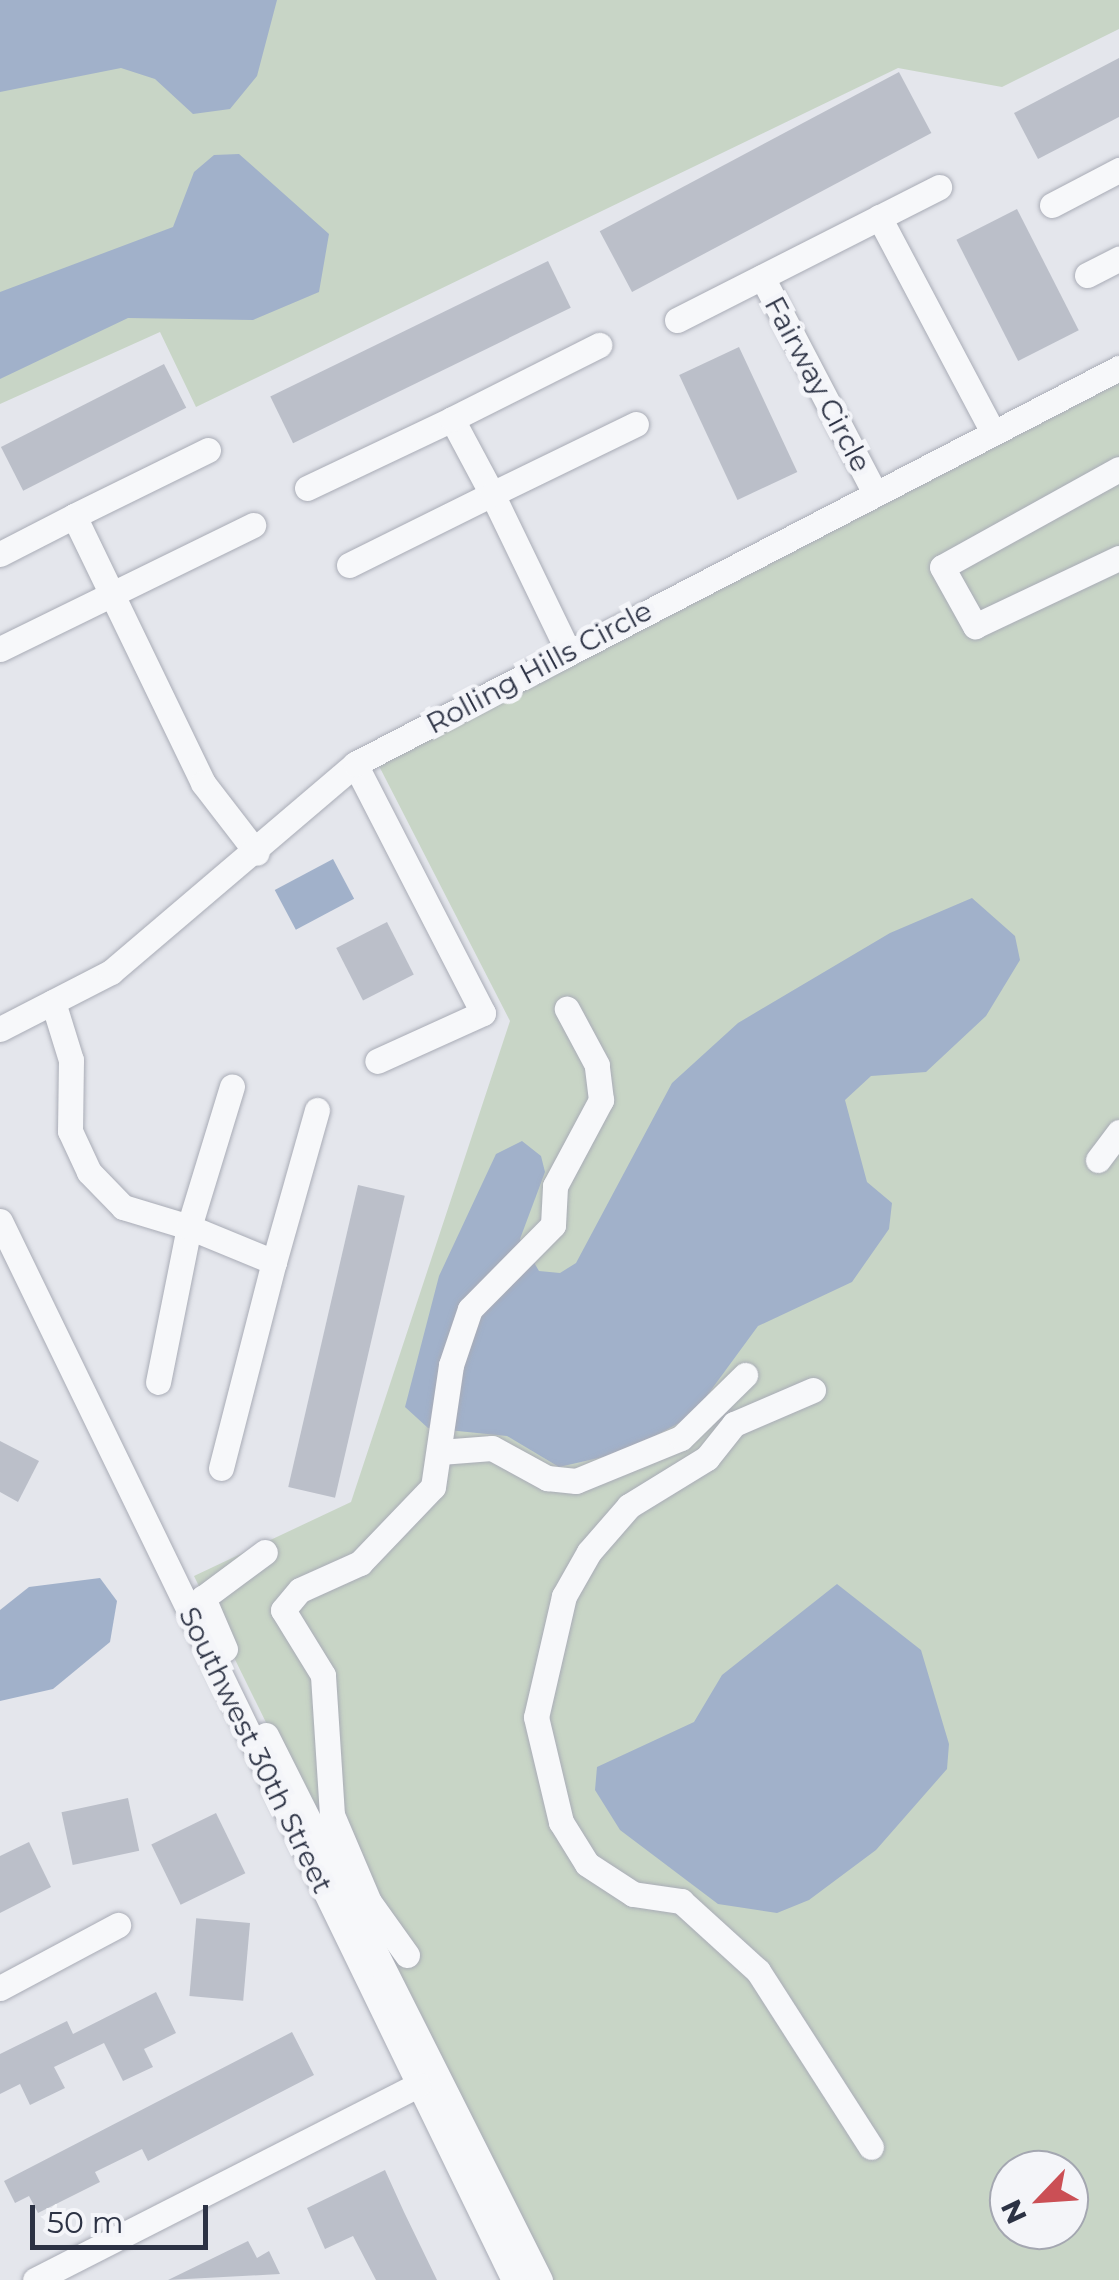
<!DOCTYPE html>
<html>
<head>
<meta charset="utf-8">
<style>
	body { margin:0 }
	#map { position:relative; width:1119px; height:2280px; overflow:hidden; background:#e4e6ec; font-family:Montserrat,sans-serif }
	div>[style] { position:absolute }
	.green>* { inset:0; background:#c8d5c6 }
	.water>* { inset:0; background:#a1b1ca; transform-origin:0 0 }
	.building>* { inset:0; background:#bbbfc9; transform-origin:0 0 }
	.roads { filter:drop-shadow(0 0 2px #a9acb6) drop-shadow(0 0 2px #a9acb6) }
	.minor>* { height:25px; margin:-12.5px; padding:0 12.5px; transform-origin:12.5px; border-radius:12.5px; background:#f7f8fa }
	span { translate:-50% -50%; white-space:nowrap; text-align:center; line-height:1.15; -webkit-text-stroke:10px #f4f5f9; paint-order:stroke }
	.street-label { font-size:28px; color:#2c3244 }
	.north { position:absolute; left:989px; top:2150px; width:100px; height:100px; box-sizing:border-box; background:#f4f5f9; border:2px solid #a4a7b1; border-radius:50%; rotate:245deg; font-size:28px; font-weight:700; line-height:40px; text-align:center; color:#2c3244 }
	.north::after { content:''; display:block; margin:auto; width:35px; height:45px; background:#cb4f55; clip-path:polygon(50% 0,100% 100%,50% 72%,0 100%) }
	.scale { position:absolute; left:30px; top:2205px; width:178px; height:45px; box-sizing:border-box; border:5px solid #2c3244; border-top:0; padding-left:12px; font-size:30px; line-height:35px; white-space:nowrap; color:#2c3244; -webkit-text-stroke:8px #f4f5f9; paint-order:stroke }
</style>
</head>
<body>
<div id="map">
	<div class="green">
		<i style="clip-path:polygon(0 0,1119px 0,1119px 29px,1002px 87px,898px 68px,196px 407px,160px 332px,0 404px)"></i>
		<i style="clip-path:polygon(evenodd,1119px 383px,1119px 2280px,540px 2280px,194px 1576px,351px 1502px,510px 1021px,379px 766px,1119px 383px,1009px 2170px,1069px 2170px,1069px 2230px,1009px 2230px,1009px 2170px)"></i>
	</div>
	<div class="water">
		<i style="clip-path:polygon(0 0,277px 0,257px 76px,230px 109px,193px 114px,155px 79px,121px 68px,0 92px)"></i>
		<i style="clip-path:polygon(239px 154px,329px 234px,319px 292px,253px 320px,128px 318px,0 379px,0 292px,173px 227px,194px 172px,214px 155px)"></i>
		<i style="left:333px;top:859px;width:45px;height:66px;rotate:62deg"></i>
		<i style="clip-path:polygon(972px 898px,1015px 936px,1020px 960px,986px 1016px,926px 1072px,871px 1076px,845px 1100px,867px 1182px,892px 1203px,889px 1229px,852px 1282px,758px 1326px,692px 1416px,625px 1452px,559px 1467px,507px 1436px,428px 1428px,405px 1407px,439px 1276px,496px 1154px,522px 1141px,541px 1156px,545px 1172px,520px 1239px,539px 1271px,560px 1273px,576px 1263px,672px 1083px,738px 1023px,890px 933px)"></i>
		<i style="clip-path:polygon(100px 1578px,117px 1601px,110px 1642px,53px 1689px,0 1701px,0 1610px,29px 1587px)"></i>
		<i style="clip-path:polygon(837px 1584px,921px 1650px,949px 1744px,947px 1769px,876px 1850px,809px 1900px,777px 1913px,718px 1904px,620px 1830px,595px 1790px,597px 1767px,694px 1722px,722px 1675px)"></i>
	</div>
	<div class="building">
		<i style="clip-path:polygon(1119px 58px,1119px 117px,1038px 159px,1014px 113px)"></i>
		<i style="left:899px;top:72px;width:69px;height:339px;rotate:62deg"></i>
		<i style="left:1017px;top:209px;width:136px;height:68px;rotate:63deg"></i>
		<i style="left:548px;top:261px;width:52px;height:309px;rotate:64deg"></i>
		<i style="left:739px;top:347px;width:138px;height:66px;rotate:65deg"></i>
		<i style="left:164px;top:364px;width:49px;height:183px;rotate:63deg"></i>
		<i style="left:387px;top:922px;width:59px;height:57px;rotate:63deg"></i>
		<i style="left:358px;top:1185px;width:48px;height:310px;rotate:13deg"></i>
		<i style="clip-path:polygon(0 1441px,39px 1461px,18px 1502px,0 1492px)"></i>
		<i style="left:128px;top:1798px;width:54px;height:68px;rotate:78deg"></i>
		<i style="left:216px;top:1813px;width:67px;height:72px;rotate:64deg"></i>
		<i style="clip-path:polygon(29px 1842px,51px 1887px,0 1913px,0 1856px)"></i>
		<i style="left:250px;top:1923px;width:78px;height:54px;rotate:95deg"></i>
		<i style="clip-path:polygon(156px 1992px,176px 2033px,144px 2049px,153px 2067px,123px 2081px,104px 2043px,54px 2067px,65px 2088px,30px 2105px,20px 2084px,0 2094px,0 2054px,67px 2021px,73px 2034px)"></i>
		<i style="clip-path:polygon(292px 2032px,314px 2075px,148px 2161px,142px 2149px,95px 2172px,100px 2182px,38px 2213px,29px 2196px,15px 2203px,4px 2181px)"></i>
		<i style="clip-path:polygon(385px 2170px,404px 2212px,437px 2280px,376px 2280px,353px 2236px,325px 2249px,307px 2208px)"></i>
		<i style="clip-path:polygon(248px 2241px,257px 2258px,269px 2251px,280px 2274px,168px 2280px)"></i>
	</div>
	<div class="roads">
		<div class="minor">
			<i style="left:1052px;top:205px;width:76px;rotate:-27.6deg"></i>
			<i style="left:879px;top:217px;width:241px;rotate:62.1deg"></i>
			<i style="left:1087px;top:275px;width:36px;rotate:-27deg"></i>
			<i style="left:762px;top:277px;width:242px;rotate:62.4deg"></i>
			<i style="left:677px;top:320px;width:294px;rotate:-26.9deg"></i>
			<i style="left:208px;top:450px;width:149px;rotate:153.8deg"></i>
			<i style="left:74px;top:516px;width:297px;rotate:64.2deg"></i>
			<i style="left:203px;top:783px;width:88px;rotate:52.4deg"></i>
			<i style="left:1119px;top:469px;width:202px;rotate:151deg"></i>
			<i style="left:942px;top:567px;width:68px;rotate:60.8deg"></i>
			<i style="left:975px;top:626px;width:159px;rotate:-25.3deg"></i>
			<i style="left:307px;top:488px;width:161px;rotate:-25.4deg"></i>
			<i style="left:0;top:554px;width:83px;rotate:-27.2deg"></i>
			<i style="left:349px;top:565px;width:160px;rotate:-26.4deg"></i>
			<i style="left:492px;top:494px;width:85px;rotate:-118.1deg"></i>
			<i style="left:452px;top:419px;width:165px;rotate:-26.7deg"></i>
			<i style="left:0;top:649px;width:282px;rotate:-26.1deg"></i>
			<i style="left:568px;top:651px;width:174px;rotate:-115.8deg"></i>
			<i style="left:492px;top:494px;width:160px;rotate:-25.9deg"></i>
			<i style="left:355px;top:764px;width:280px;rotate:62.8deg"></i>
			<i style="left:483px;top:1013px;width:116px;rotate:155.6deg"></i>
			<i style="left:53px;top:1002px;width:61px;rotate:72.8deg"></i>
			<i style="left:71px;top:1060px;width:71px;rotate:90.8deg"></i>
			<i style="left:70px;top:1131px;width:45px;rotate:65.1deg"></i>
			<i style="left:89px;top:1172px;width:49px;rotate:45.8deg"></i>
			<i style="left:123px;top:1207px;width:69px;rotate:16.9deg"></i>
			<i style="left:189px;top:1227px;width:158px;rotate:101.3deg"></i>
			<i style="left:0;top:1029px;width:125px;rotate:-27.2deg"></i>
			<i style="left:111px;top:972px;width:321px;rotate:-40.4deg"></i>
			<i style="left:355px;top:764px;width:861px;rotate:-27.4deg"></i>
			<i style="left:1098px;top:1160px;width:35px;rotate:-53deg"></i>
			<i style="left:0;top:1221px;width:1177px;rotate:64.11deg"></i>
			<i style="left:274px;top:1262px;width:158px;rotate:-74.2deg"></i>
			<i style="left:813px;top:1390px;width:86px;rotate:156.7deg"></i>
			<i style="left:734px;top:1424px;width:43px;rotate:128.5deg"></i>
			<i style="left:707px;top:1458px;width:92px;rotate:148.4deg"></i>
			<i style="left:629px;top:1506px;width:61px;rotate:131deg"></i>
			<i style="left:589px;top:1552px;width:51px;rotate:119.6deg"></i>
			<i style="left:564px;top:1596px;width:124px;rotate:103deg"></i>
			<i style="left:536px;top:1717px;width:108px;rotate:76.6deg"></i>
			<i style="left:561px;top:1822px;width:49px;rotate:58.2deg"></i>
			<i style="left:587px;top:1864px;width:55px;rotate:33.1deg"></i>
			<i style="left:633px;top:1894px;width:49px;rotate:8.3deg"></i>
			<i style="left:681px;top:1901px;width:104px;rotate:42.3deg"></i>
			<i style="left:758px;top:1971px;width:209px;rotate:57.3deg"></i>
			<i style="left:440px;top:1452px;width:52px;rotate:-4.4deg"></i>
			<i style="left:492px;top:1448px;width:63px;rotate:28.6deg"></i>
			<i style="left:547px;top:1478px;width:29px;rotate:6deg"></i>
			<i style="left:576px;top:1481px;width:113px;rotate:-22.3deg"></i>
			<i style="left:681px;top:1438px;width:90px;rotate:-44.5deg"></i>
			<i style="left:221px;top:1468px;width:213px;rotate:-75.6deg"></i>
			<i style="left:274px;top:1262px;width:92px;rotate:-157.6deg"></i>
			<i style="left:189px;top:1227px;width:147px;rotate:-73deg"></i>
			<i style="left:225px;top:1649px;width:56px;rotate:-113.3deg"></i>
			<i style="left:203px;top:1598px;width:77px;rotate:-36.6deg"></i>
			<i style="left:266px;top:1735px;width:610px;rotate:63.31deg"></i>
			<i style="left:407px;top:1955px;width:65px;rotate:-125.6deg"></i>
			<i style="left:369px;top:1902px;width:95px;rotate:-113deg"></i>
			<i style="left:332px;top:1815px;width:140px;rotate:-93.7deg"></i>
			<i style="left:323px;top:1675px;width:76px;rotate:-121.6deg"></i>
			<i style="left:283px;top:1610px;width:26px;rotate:-50deg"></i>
			<i style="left:300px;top:1590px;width:66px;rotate:-24.2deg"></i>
			<i style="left:360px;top:1563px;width:105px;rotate:-46.2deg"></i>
			<i style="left:433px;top:1487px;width:123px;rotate:-81.6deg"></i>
			<i style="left:451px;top:1365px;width:59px;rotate:-71.3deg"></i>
			<i style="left:470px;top:1309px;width:118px;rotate:-45.3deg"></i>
			<i style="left:553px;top:1225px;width:39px;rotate:-87deg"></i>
			<i style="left:555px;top:1186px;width:98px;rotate:-61.9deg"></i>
			<i style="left:601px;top:1100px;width:35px;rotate:-97deg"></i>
			<i style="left:597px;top:1065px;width:64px;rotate:-118.2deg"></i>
			<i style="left:0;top:1988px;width:134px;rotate:-28.1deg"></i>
			<i style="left:35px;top:2280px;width:430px;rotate:-27deg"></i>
		</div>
	</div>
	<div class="street-label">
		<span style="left:818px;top:384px;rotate:62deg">Fairway Circle</span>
		<span style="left:539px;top:667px;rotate:-28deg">Rolling Hills Circle</span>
		<span style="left:256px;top:1750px;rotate:64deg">Southwest 30th Street</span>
	</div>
	<div class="north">N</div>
	<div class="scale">50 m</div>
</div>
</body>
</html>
